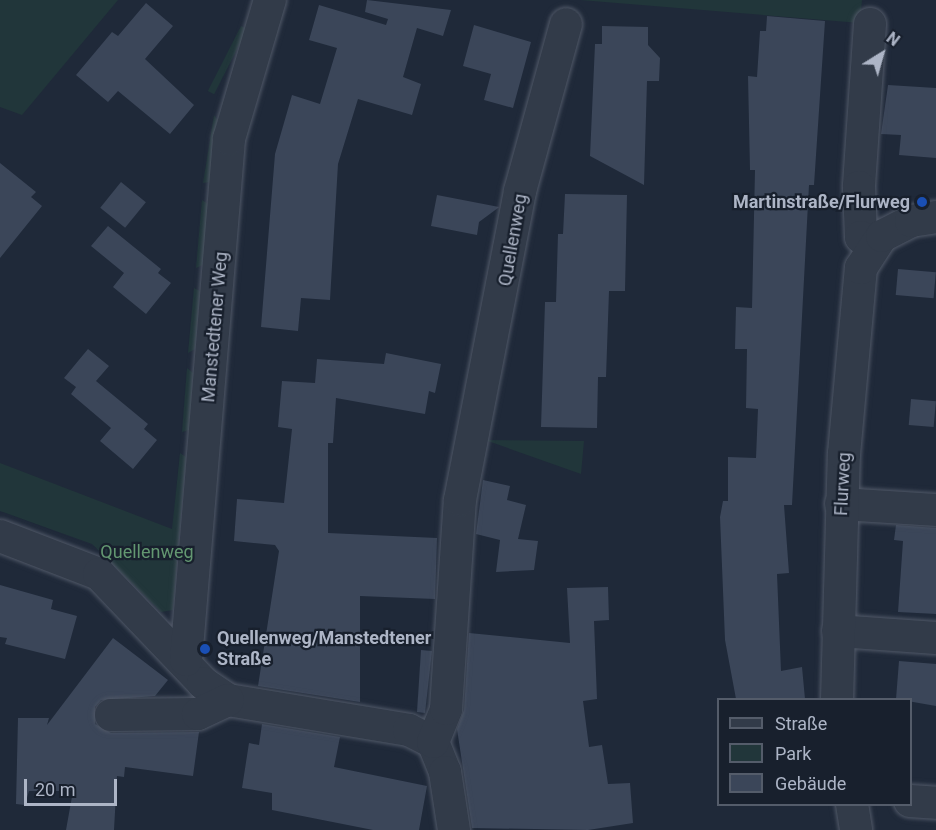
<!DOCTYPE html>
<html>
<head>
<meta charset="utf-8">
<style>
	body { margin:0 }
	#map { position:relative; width:936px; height:830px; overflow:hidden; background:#1f2939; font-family:Roboto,sans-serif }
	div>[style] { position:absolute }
	.green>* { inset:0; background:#21363a; transform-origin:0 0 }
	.building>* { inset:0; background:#3b4659; transform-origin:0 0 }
	.roads { filter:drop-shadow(0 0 2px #505867) drop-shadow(0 0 2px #505867) }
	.minor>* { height:32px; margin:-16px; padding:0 16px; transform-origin:16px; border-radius:16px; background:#323b49 }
	.dots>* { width:16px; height:16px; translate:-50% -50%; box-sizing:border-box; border:3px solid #18202d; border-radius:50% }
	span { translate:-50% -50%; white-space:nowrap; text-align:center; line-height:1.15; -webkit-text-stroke:4.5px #18202d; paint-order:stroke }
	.poi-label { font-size:18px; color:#adb5c6; font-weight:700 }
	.right { translate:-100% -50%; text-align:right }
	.left { translate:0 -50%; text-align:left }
	.street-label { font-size:18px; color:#adb5c6 }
	.park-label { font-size:18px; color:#639771 }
	.legend { position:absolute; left:717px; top:698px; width:195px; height:108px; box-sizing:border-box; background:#18202d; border:2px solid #545c6a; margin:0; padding:8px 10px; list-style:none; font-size:18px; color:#adb5c6 }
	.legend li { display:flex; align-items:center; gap:12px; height:30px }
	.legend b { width:30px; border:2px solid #545c6a }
	.north { position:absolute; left:852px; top:24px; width:60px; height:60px; -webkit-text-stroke:4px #18202d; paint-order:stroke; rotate:37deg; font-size:16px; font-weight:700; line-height:24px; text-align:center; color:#adb5c6 }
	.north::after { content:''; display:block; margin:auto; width:21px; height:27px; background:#adb5c6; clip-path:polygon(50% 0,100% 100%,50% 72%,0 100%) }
	.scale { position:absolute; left:24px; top:779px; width:93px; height:27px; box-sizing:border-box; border:3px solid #adb5c6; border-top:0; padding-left:8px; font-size:18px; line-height:21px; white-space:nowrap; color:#adb5c6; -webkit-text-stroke:4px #18202d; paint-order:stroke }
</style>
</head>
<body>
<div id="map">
	<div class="green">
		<i style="clip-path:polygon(0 0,118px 0,22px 115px,0 107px)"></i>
		<i style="clip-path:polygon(580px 0,862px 0,860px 23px)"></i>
		<i style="left:241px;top:26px;width:7px;height:73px;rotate:27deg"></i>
		<i style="clip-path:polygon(214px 115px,219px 122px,210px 182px,203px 183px)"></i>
		<i style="clip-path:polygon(202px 200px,208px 204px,203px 265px,196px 268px)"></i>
		<i style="clip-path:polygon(194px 288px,200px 291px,195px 349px,188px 353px)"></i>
		<i style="clip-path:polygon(187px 368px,193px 373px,189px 430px,182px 432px)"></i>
		<i style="clip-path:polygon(485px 440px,584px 441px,581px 474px)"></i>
		<i style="clip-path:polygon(180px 453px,186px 457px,173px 610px,161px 612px,92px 544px,0 511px,0 463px,172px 529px)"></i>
	</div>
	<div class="building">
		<i style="clip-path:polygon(367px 0,451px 10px,443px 36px,417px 28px,403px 77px,421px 84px,412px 115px,358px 99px,338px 164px,330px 300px,301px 298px,298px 331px,261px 327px,275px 154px,292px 95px,320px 104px,337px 48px,309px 40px,319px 5px,386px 25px,388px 19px,365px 12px)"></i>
		<i style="clip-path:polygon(146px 3px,173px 26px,145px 59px,194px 105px,170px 134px,118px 91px,108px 102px,76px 75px,112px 32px,118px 36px)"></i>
		<i style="clip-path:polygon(767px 16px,825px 21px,814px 185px,809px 185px,792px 505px,784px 505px,789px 573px,777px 574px,781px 671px,802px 667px,805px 699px,736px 699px,725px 640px,720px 517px,723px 501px,728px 501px,728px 457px,756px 458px,758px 409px,746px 408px,747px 349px,735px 349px,736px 307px,752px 308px,755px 170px,750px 170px,748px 76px,757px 77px,760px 31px,766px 31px)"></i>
		<i style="clip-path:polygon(474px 25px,531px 42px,513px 108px,484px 100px,491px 74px,463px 66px)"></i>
		<i style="clip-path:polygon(602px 26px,648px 27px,648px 45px,660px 58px,659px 81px,647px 81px,644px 185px,590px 156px,595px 44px,602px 44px)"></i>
		<i style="clip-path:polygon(888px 85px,936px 88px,936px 158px,899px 155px,901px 135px,881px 134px)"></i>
		<i style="clip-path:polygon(0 163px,36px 192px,31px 197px,42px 206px,0 258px)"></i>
		<i style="left:121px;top:182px;width:32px;height:33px;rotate:39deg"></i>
		<i style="clip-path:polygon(565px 194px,627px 195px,625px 291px,609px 291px,606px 377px,598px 377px,597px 428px,541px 427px,545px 302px,556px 302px,558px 234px,563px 234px)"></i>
		<i style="clip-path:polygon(437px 195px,499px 207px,498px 208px,479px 222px,477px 235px,431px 226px)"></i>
		<i style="clip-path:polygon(108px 226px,161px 269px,158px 273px,171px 283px,146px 314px,113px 287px,124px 273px,91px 246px)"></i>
		<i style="left:898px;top:269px;width:38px;height:26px;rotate:5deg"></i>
		<i style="clip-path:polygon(88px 349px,109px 366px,96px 381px,148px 424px,144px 429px,157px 440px,133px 469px,100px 441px,111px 428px,71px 394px,76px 387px,64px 378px)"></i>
		<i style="clip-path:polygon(386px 353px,441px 364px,435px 393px,429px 391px,425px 414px,336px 398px,333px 443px,328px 443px,328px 533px,437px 538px,435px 599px,360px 596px,360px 702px,258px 686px,279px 551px,275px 545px,234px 541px,237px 499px,284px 503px,292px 429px,278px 427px,282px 381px,315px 383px,317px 359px,384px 364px)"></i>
		<i style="left:911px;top:399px;width:25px;height:26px;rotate:5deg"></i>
		<i style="clip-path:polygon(483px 480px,510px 486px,507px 500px,526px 505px,518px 539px,538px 541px,534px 570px,496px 572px,500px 540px,476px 534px)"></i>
		<i style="clip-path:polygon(896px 525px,936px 528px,936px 614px,898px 612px,903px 541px,894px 540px)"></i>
		<i style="clip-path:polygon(0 585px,53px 600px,51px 609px,77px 616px,65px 659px,5px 644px,7px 638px,0 637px)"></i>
		<i style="clip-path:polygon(608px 587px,609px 620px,594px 621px,597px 699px,583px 701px,589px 747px,602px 745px,608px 784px,630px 783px,633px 823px,588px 830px,472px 828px,457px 729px,464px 710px,469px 633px,570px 643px,567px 588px)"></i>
		<i style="clip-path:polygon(113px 638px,168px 680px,155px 696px,101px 700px,95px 707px,95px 724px,111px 733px,199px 732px,193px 776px,125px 767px,124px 777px,117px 776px,114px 830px,66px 830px,73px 791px,29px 791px,25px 805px,16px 804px,18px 718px,49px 718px,47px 725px)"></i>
		<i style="clip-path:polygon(421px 650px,432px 651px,425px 713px,417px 712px)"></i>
		<i style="clip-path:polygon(899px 661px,936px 664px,936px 706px,896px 699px)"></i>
		<i style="clip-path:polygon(262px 724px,340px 737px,334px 767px,427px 786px,419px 830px,373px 830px,272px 810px,272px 793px,242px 788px,249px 743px,259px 745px)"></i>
	</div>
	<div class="roads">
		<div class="minor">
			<i style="left:870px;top:24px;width:163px;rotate:93.9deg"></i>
			<i style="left:859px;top:187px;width:50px;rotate:87.7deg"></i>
			<i style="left:861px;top:237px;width:14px;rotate:36deg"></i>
			<i style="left:841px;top:504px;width:95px;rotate:3.6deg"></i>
			<i style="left:0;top:536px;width:106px;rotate:21deg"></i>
			<i style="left:99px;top:574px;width:151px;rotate:46.3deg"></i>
			<i style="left:203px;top:683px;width:30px;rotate:34deg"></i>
			<i style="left:228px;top:700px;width:183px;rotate:9.4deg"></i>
			<i style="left:409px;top:730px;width:27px;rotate:27deg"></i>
			<i style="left:433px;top:742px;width:32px;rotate:68deg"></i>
			<i style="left:445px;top:772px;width:59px;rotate:81.2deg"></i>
			<i style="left:838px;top:631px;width:98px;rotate:4.1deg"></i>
			<i style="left:186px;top:660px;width:523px;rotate:-85.28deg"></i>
			<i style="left:229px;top:139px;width:145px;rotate:-73.6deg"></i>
			<i style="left:837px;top:700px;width:246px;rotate:-88.4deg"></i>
			<i style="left:844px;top:454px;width:187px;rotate:-84.8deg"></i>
			<i style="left:861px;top:268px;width:38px;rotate:-57deg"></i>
			<i style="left:882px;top:236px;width:33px;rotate:-27deg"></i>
			<i style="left:911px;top:221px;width:25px;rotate:-9deg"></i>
			<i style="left:111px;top:715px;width:87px;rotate:-0.7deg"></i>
			<i style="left:198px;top:714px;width:33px;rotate:-25deg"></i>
			<i style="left:433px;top:742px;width:35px;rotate:-68deg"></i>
			<i style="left:446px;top:709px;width:209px;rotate:-86.2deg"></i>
			<i style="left:460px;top:500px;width:315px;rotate:-79deg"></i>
			<i style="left:520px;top:191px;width:173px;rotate:-74.6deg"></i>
			<i style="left:910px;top:801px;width:26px;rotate:4deg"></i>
			<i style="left:852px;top:804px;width:26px;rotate:81deg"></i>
		</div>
	</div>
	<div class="dots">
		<i style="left:922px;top:202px;background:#1a4fb4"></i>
		<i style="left:205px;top:649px;background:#1a4fb4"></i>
	</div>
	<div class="poi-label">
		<span class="right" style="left:910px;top:202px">Martinstraße/Flurweg</span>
		<span class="left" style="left:217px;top:649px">Quellenweg/Manstedtener<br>Straße</span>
	</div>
	<div class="street-label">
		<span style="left:513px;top:240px;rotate:-80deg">Quellenweg</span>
		<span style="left:215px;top:327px;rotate:-85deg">Manstedtener Weg</span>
		<span style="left:843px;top:484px;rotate:-87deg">Flurweg</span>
	</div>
	<div class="park-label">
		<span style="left:147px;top:552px">Quellenweg</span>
	</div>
	<ul class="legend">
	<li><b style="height:8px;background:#323b49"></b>Straße</li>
	<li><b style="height:16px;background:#21363a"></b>Park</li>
	<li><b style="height:16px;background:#3b4659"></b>Gebäude</li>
	</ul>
	<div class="north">N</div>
	<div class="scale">20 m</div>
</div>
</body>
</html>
